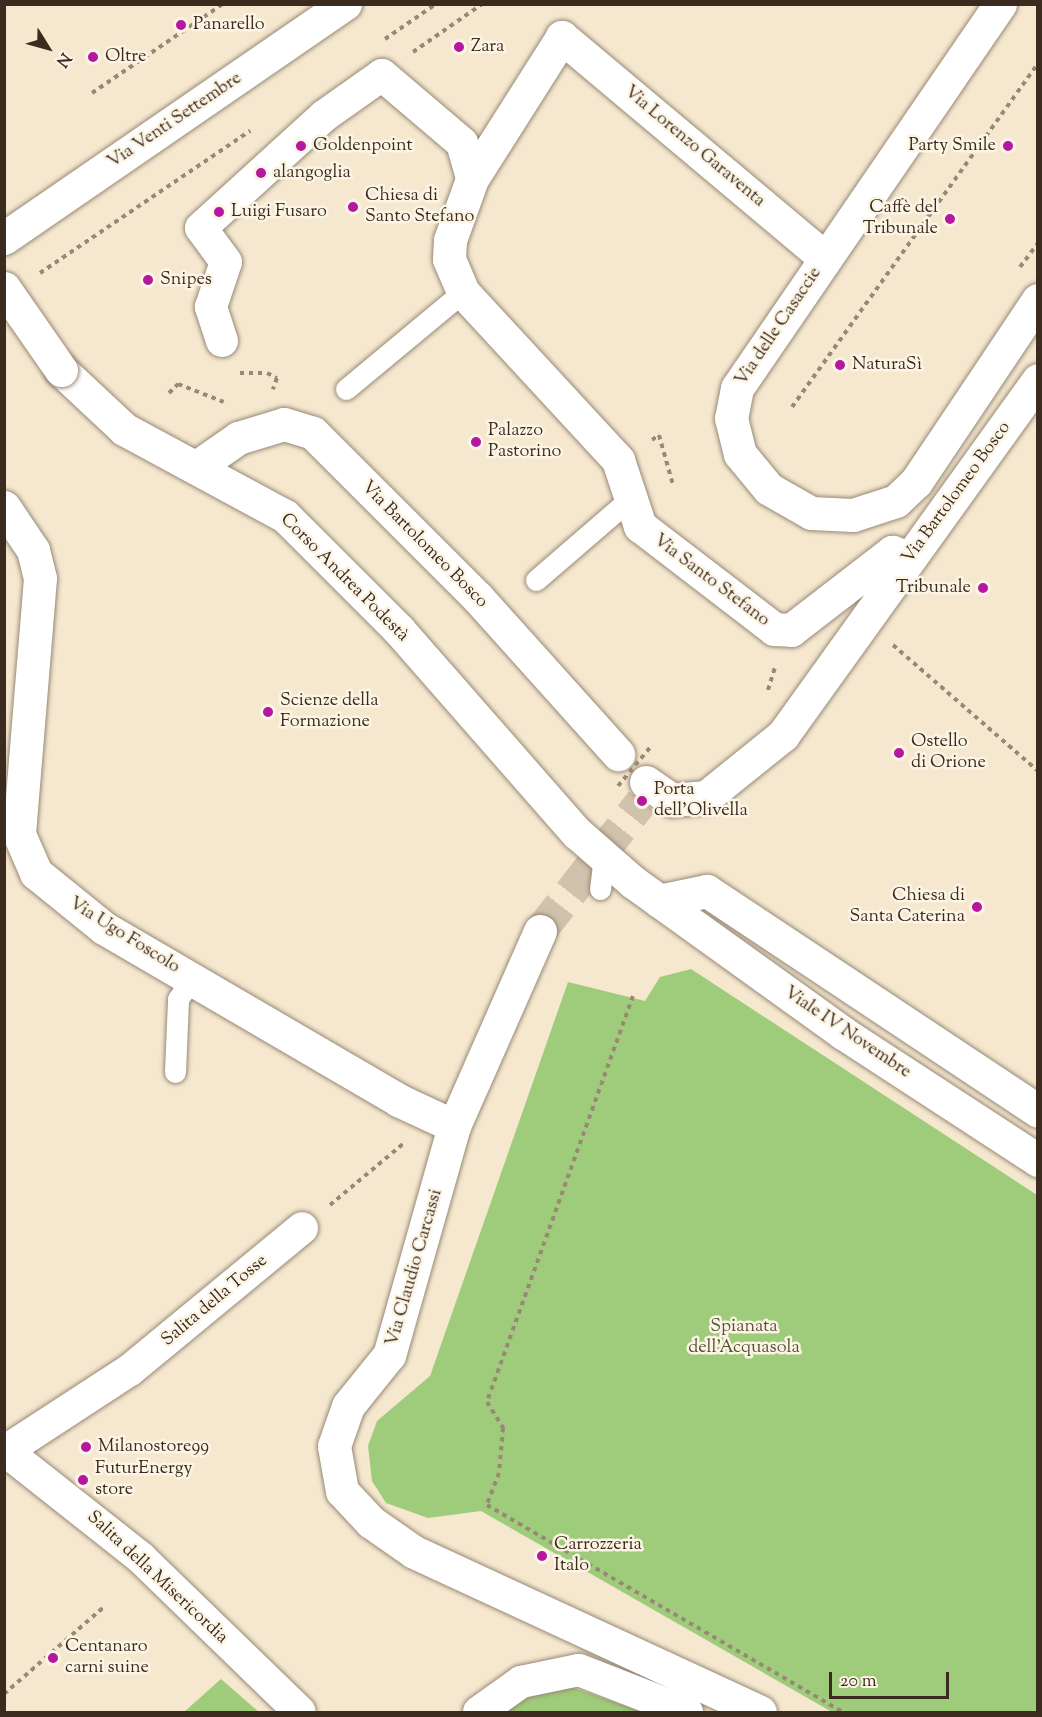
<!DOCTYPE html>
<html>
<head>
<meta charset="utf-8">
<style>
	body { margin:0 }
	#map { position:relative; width:1042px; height:1717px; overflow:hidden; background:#f5e8cf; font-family:"Sorts Mill Goudy",serif }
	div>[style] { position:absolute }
	.green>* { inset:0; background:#9fcc7a }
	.minor-tunnel>* { height:33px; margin-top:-16.5px; transform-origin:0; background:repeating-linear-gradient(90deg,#d0c2ac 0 33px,transparent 0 49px) }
	.path>* { height:4px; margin-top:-2px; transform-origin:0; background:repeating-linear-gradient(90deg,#988976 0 4.5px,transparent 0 9px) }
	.roads { filter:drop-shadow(0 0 2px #988976) drop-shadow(0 0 2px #988976) }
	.service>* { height:21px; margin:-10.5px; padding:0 10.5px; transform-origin:10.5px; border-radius:10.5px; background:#fff }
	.pedestrian>* { height:32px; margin:-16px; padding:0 16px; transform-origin:16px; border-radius:16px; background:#fff }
	.minor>* { height:33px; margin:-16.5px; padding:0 16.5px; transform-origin:16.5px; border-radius:16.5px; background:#fff }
	.tertiary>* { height:33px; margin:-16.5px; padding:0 16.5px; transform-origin:16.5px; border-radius:16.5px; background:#fff }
	.secondary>* { height:33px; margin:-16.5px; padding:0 16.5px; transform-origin:16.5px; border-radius:16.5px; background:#fff }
	.path-bridge>* { height:4px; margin-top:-2px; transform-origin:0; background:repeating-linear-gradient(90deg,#988976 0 4.5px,transparent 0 9px) }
	.bridges { filter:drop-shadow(0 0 2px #988976) drop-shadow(0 0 2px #988976) }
	.tertiary-bridge>* { height:33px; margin:-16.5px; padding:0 16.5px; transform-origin:16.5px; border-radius:16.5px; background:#fff }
	.dots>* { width:16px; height:16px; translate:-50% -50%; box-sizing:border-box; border:3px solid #fcf5e5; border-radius:50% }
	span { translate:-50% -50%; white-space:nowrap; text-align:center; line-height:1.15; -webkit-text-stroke:5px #fcf5e5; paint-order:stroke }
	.poi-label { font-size:18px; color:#3b2a1e }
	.left { translate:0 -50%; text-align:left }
	.right { translate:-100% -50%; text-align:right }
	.street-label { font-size:18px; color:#3b2a1e }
	.park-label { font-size:18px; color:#545235 }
	.frame { position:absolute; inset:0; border:6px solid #3b2a1e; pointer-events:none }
	.north { position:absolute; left:18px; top:18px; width:60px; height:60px; -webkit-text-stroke:4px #fcf5e5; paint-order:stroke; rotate:127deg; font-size:16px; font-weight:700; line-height:24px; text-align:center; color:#3b2a1e }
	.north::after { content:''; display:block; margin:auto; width:21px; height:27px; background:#3b2a1e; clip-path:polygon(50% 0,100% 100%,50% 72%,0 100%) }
	.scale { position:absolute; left:829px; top:1672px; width:120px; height:27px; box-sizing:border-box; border:3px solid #3b2a1e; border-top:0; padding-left:8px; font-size:18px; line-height:21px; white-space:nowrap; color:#3b2a1e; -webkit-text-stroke:4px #fcf5e5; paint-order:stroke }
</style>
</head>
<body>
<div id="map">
	<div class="green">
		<i style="clip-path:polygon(691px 969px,1037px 1195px,1037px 1712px,832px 1712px,481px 1511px,428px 1518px,386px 1503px,372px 1481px,368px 1446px,377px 1421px,430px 1376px,568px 982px,645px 1001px,660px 977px)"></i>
		<i style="clip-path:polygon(221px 1679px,259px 1712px,184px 1712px)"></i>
		<i style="clip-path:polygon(557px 1682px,643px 1712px,494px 1712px)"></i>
	</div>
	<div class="minor-tunnel">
		<i style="left:540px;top:931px;width:165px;rotate:-51.9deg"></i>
	</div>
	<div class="path">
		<i style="left:385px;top:39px;width:62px;rotate:-34.5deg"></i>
		<i style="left:413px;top:52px;width:84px;rotate:-34.8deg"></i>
		<i style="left:92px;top:93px;width:158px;rotate:-34.2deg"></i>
		<i style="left:1020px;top:267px;width:30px;rotate:-53deg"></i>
		<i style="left:40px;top:273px;width:254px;rotate:-34.1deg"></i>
		<i style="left:240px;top:373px;width:27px"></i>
		<i style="left:267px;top:373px;width:11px;rotate:27deg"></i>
		<i style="left:277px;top:378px;width:12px;rotate:110deg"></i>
		<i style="left:169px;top:393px;width:13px;rotate:-45deg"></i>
		<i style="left:178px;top:384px;width:49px;rotate:21.4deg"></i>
		<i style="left:792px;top:407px;width:422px;rotate:-54.4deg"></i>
		<i style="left:652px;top:440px;width:9px;rotate:-36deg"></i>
		<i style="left:659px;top:435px;width:52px;rotate:74.4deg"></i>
		<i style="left:893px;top:645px;width:192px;rotate:41deg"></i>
		<i style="left:768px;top:690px;width:24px;rotate:-73deg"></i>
		<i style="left:633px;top:996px;width:431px;rotate:109.8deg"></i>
		<i style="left:487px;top:1402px;width:31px;rotate:58deg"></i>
		<i style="left:503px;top:1428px;width:45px;rotate:95.1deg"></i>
		<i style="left:499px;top:1473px;width:34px;rotate:111deg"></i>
		<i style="left:487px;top:1505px;width:412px;rotate:30.2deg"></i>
		<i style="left:330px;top:1205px;width:95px;rotate:-39.9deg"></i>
		<i style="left:4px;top:1694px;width:134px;rotate:-41.1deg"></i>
	</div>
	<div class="roads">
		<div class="service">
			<i style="left:346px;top:389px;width:152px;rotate:-39.7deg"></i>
			<i style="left:536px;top:580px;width:125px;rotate:-40.8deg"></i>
			<i style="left:600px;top:889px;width:31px;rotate:-83deg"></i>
			<i style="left:175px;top:1072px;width:73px;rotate:-87.6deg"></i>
			<i style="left:178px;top:999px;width:25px;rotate:-56deg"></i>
		</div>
		<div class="pedestrian">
			<i style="left:222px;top:341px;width:36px;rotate:-108deg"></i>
			<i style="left:211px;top:307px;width:47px;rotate:-71.6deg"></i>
			<i style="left:226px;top:262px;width:42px;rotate:-126.3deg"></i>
			<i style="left:201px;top:228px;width:166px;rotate:-42.3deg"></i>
			<i style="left:324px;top:116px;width:71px;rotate:-35.3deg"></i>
			<i style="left:382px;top:75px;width:105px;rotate:40.4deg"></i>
			<i style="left:462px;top:143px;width:37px;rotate:74deg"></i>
			<i style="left:4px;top:1452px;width:150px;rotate:-33.1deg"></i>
			<i style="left:130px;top:1370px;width:223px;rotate:-39.5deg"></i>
			<i style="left:7px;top:1452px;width:171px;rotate:38.3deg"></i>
			<i style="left:141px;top:1558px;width:221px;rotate:44.1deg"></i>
			<i style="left:479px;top:1712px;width:52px;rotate:-35.5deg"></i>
			<i style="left:521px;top:1682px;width:59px;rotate:-11.7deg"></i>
			<i style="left:579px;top:1670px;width:116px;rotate:21.3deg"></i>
		</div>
		<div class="minor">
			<i style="left:825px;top:258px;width:344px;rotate:-140deg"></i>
			<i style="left:562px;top:37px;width:168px;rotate:122.4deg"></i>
			<i style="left:472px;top:179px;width:65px;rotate:109.8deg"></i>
			<i style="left:450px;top:240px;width:19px;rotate:93deg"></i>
			<i style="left:449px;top:259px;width:36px;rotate:67deg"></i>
			<i style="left:463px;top:292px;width:229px;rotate:47.3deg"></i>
			<i style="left:618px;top:460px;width:70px;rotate:71.6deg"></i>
			<i style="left:640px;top:526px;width:169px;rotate:37.5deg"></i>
			<i style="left:774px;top:629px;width:17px;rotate:3deg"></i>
			<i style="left:791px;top:630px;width:128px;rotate:-37.7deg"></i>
			<i style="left:892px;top:552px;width:19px;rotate:18deg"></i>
			<i style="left:198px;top:466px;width:49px;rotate:-35deg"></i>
			<i style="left:238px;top:438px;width:48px;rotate:-16.9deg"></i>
			<i style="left:284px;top:424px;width:30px;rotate:17deg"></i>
			<i style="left:313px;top:433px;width:233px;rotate:45deg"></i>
			<i style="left:478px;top:598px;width:210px;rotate:48.1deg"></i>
			<i style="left:4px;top:507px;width:52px;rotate:56deg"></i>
			<i style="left:33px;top:550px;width:29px;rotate:76deg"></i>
			<i style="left:40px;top:578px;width:257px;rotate:94.7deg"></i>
			<i style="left:19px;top:834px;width:43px;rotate:66.4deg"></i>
			<i style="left:36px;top:873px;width:87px;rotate:39deg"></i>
			<i style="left:104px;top:928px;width:341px;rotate:30.3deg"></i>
			<i style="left:398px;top:1100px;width:62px;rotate:24.9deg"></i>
			<i style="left:646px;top:782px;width:32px;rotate:35deg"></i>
			<i style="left:672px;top:800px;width:34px;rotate:-5deg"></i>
			<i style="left:706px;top:797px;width:99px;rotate:-38.8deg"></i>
			<i style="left:783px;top:735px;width:437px;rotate:-54.3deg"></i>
			<i style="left:659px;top:901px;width:49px;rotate:-11.8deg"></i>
			<i style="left:707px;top:891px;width:397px;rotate:33.6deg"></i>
			<i style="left:540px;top:931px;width:213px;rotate:113.8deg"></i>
			<i style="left:454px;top:1126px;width:238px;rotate:105.8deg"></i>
			<i style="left:389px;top:1355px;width:65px;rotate:128.8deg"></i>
			<i style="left:348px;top:1406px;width:42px;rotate:109.3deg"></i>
			<i style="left:334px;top:1446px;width:46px;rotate:79.9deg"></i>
			<i style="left:342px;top:1491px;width:42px;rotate:46.9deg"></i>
			<i style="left:371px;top:1522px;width:52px;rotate:34.9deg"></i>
			<i style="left:414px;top:1552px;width:381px;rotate:24.8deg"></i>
		</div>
		<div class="tertiary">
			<i style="left:4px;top:238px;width:414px;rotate:-34.5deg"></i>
			<i style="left:61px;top:370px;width:86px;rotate:43.1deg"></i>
			<i style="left:124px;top:429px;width:183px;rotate:28.4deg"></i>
			<i style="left:285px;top:516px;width:161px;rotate:45deg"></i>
			<i style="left:399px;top:630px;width:270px;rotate:48.8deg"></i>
			<i style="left:577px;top:833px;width:74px;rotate:41.2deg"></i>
			<i style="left:633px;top:882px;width:259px;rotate:35.7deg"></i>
			<i style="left:843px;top:1033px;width:233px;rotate:33.1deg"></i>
		</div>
		<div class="secondary">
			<i style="left:1000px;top:4px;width:465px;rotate:124.4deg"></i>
			<i style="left:737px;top:388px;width:31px;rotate:101deg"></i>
			<i style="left:731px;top:418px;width:37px;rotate:76deg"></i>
			<i style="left:740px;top:454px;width:45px;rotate:50.4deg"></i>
			<i style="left:769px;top:489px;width:48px;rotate:29.7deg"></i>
			<i style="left:811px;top:513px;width:42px;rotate:2.7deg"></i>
			<i style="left:853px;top:515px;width:45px;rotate:-18deg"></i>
			<i style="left:896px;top:501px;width:28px;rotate:-44deg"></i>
			<i style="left:916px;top:482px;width:219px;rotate:-56.2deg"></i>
		</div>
	</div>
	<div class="path-bridge">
		<i style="left:618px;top:786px;width:53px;rotate:-50.3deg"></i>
	</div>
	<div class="bridges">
		<div class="tertiary-bridge">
			<i style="left:4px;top:288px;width:100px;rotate:55.2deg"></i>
		</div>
	</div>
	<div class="dots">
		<i style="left:181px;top:25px;background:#b5179e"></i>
		<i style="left:459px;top:47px;background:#b5179e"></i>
		<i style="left:93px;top:57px;background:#b5179e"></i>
		<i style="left:301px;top:146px;background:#b5179e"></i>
		<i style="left:1008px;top:146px;background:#b5179e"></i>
		<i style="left:261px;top:173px;background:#b5179e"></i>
		<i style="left:353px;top:207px;background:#b5179e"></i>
		<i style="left:219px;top:212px;background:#b5179e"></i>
		<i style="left:950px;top:219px;background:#b5179e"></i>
		<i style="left:148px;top:280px;background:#b5179e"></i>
		<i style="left:840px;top:365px;background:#b5179e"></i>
		<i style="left:476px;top:442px;background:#b5179e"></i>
		<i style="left:983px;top:588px;background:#b5179e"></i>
		<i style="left:268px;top:712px;background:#b5179e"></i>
		<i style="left:899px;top:753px;background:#b5179e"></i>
		<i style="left:642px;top:801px;background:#b5179e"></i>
		<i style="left:977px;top:907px;background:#b5179e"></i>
		<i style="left:86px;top:1447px;background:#b5179e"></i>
		<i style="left:83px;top:1480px;background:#b5179e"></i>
		<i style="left:542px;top:1556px;background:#b5179e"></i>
		<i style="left:53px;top:1658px;background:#b5179e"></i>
	</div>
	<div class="poi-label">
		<span class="left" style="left:193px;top:25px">Panarello</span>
		<span class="left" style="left:471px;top:47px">Zara</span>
		<span class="left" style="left:105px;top:57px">Oltre</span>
		<span class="left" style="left:313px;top:146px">Goldenpoint</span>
		<span class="right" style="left:996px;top:146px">Party Smile</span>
		<span class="left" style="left:273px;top:173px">alangoglia</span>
		<span class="left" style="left:365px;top:207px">Chiesa di<br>Santo Stefano</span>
		<span class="right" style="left:938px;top:219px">Caffè del<br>Tribunale</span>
		<span class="left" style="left:231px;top:212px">Luigi Fusaro</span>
		<span class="left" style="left:160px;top:280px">Snipes</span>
		<span class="left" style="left:852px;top:365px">NaturaSì</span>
		<span class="left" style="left:488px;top:442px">Palazzo<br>Pastorino</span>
		<span class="right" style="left:971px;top:588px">Tribunale</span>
		<span class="left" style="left:280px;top:712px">Scienze della<br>Formazione</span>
		<span class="left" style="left:911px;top:753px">Ostello<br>di Orione</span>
		<span class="left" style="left:654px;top:801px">Porta<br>dell'Olivella</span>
		<span class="right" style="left:965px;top:907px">Chiesa di<br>Santa Caterina</span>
		<span class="left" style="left:98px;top:1447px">Milanostore99</span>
		<span class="left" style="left:95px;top:1480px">FuturEnergy<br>store</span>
		<span class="left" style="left:554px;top:1556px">Carrozzeria<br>Italo</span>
		<span class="left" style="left:65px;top:1658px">Centanaro<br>carni suine</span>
	</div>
	<div class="street-label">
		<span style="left:175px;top:121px;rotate:-34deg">Via Venti Settembre</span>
		<span style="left:694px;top:147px;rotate:40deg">Via Lorenzo Garaventa</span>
		<span style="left:779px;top:327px;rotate:-56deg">Via delle Casaccie</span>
		<span style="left:957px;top:493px;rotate:-54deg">Via Bartolomeo Bosco</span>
		<span style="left:424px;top:545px;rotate:45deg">Via Bartolomeo Bosco</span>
		<span style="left:344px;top:578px;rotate:45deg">Corso Andrea Podestà</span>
		<span style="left:711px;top:581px;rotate:37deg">Via Santo Stefano</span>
		<span style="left:124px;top:936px;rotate:32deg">Via Ugo Foscolo</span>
		<span style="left:847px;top:1033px;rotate:34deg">Viale IV Novembre</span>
		<span style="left:415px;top:1268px;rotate:-74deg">Via Claudio Carcassi</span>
		<span style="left:215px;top:1301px;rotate:-40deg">Salita della Tosse</span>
		<span style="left:157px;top:1578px;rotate:43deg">Salita della Misericordia</span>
	</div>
	<div class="park-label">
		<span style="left:744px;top:1338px">Spianata<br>dell'Acquasola</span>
	</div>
	<div class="frame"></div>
	<div class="north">N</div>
	<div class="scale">20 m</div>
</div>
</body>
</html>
